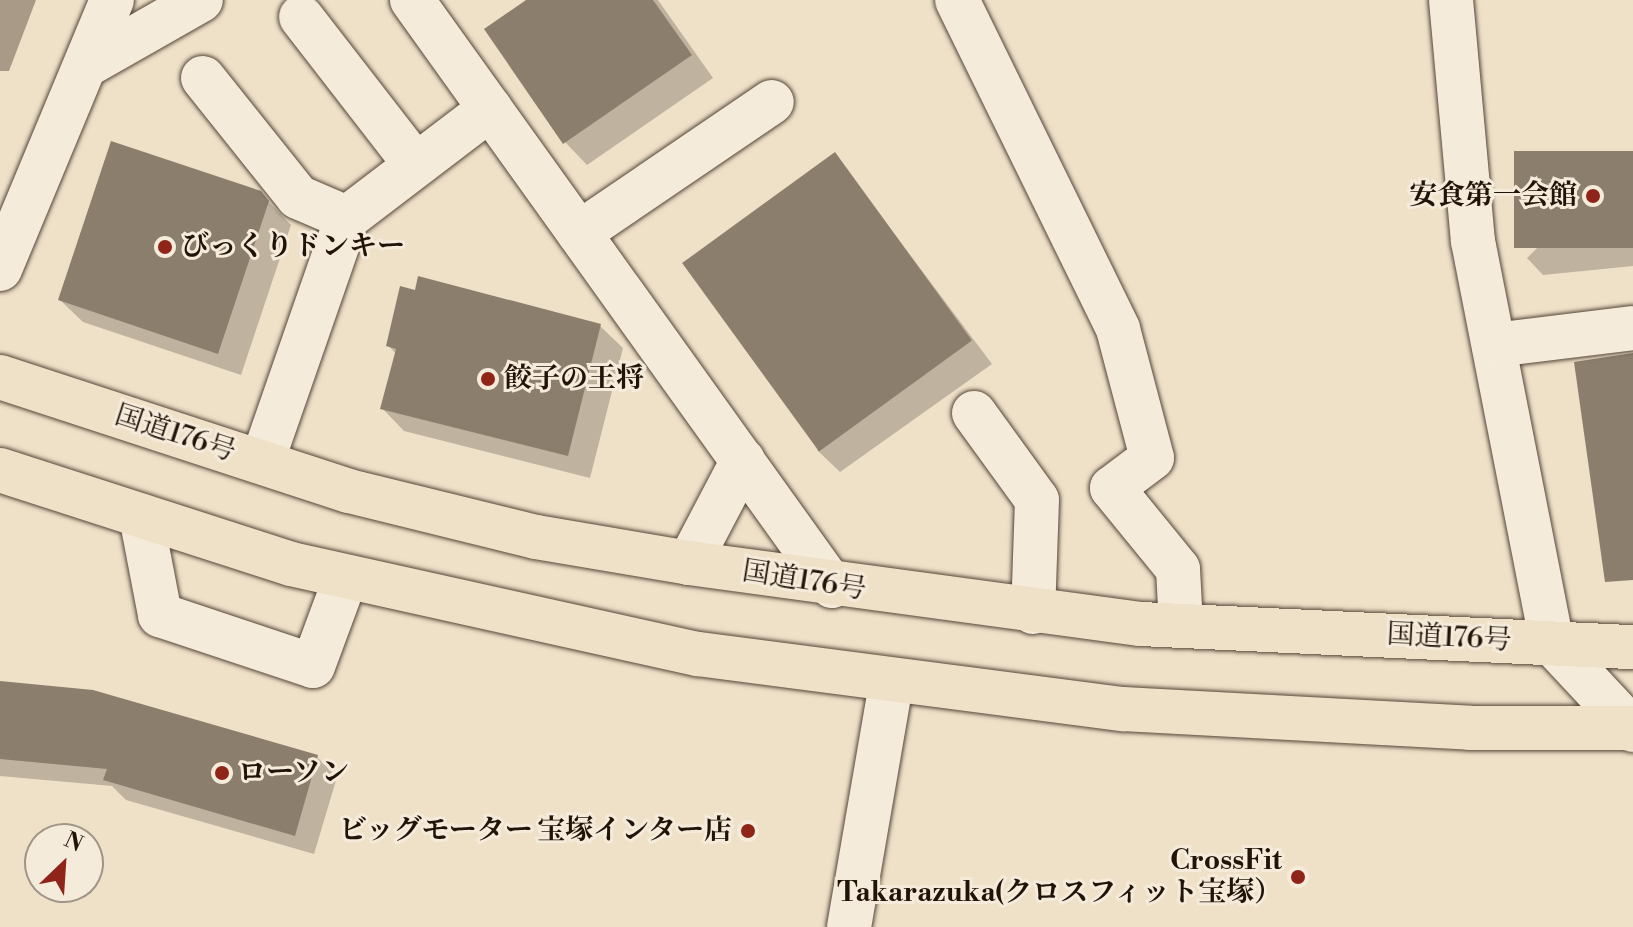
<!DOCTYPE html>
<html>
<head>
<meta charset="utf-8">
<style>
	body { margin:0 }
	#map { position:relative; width:1633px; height:927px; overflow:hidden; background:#efe0c8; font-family:"Libre Bodoni","Noto Serif JP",serif }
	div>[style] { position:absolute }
	.water>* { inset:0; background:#a99a87 }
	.shadow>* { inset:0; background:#0003 }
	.building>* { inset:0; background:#8c7e6c; transform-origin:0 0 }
	.roads { filter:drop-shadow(0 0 2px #544638) drop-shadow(0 0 2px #544638) }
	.minor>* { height:44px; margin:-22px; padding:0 22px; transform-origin:22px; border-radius:22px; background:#f5ebdb }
	.highway>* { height:44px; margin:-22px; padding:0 22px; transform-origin:22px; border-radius:22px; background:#efe0c8 }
	.dots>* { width:22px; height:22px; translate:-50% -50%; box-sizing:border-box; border:4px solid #f5ebdb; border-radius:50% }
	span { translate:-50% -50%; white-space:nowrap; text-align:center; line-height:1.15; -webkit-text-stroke:6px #f5ebdb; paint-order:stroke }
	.poi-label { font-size:28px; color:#211308; font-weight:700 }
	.right { translate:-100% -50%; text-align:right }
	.left { translate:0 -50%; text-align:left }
	.street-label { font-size:28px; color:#211308 }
	.north { position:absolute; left:24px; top:823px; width:80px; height:80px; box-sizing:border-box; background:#f5ebdb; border:2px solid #a09587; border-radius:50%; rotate:25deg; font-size:22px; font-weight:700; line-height:32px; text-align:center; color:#211308 }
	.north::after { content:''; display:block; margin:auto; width:28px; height:36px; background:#8f2418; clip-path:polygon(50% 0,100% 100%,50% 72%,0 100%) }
</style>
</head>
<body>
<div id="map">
	<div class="water">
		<i style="clip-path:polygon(0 0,36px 0,9px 71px,0 71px)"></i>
	</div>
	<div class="shadow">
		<i style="clip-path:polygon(529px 0,658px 0,713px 78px,587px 165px,565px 142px)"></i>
		<i style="clip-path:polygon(1633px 153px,1633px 266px,1543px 275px,1527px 258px)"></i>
		<i style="clip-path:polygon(835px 155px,992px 364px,840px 472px,817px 450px)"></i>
		<i style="clip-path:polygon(260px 193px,291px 225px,241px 375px,83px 322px,60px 300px)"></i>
		<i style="clip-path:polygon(416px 292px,600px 326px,623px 348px,590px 478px,404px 431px,382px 408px,396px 354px,388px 345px)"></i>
		<i style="clip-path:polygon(0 683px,317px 757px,337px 777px,314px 854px,126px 800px,112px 786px,0 776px)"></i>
	</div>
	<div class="building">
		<i style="clip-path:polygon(526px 0,653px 0,692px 55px,563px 144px,484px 29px)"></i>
		<i style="clip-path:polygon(111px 141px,261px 191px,269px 201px,218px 354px,58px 300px)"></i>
		<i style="left:1633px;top:151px;width:97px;height:119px;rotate:90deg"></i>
		<i style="left:835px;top:152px;width:233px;height:189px;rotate:54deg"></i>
		<i style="clip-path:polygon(418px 276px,601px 324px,568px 456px,380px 409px,396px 349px,386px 346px,400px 286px,415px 290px)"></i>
		<i style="clip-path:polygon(1633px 353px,1633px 580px,1605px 582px,1574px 362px)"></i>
		<i style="clip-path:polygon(0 681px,93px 690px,318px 755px,295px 836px,103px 780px,107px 769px,0 759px)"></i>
	</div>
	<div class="roads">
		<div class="minor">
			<i style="left:412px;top:0;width:721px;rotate:54.37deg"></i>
			<i style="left:957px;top:0;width:366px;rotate:63.9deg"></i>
			<i style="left:1118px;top:329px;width:133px;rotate:75.2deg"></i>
			<i style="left:1152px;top:458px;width:50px;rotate:143.1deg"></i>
			<i style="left:1112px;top:488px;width:104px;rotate:50.8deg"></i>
			<i style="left:1178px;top:569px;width:57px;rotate:87deg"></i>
			<i style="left:1451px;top:0;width:242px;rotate:84.8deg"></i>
			<i style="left:1473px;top:241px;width:410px;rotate:78.9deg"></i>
			<i style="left:1552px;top:643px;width:119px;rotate:47deg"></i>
			<i style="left:301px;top:17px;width:187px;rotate:52.2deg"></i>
			<i style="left:87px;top:65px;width:131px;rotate:-29.7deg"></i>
			<i style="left:203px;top:78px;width:152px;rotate:51.4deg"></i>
			<i style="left:298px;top:197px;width:53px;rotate:23.2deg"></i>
			<i style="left:579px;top:233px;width:233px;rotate:-34.2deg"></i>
			<i style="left:0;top:269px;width:291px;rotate:-67.4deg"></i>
			<i style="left:1495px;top:345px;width:139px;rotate:-7deg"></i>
			<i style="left:974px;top:413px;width:107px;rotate:54.1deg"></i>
			<i style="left:1037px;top:500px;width:112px;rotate:92deg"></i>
			<i style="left:262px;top:462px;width:258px;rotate:-70.8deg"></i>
			<i style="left:347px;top:218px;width:180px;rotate:-37.3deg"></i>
			<i style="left:141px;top:516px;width:101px;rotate:79.1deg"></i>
			<i style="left:160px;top:615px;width:161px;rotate:18.4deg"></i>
			<i style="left:313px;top:666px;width:95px;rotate:-69.7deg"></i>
			<i style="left:689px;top:563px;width:116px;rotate:-62.3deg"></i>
			<i style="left:849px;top:927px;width:248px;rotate:-80.2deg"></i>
		</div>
		<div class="highway">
			<i style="left:0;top:377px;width:367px;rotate:18.1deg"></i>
			<i style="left:349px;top:491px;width:193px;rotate:13.8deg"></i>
			<i style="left:536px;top:537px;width:155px;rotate:9.6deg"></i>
			<i style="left:689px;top:563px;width:456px;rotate:7.7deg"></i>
			<i style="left:1141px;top:624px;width:493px;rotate:2.7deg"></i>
			<i style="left:0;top:470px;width:306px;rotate:17.9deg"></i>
			<i style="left:291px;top:564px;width:417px;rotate:12.5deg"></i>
			<i style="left:698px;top:654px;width:429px;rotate:7.4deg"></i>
			<i style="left:1123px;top:709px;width:348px;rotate:3.1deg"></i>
			<i style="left:1470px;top:728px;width:163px"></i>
		</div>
	</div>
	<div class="dots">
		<i style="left:1593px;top:196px;background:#8f2418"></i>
		<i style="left:165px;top:247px;background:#8f2418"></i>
		<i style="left:488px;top:379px;background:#8f2418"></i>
		<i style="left:222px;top:773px;background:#8f2418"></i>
		<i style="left:748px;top:831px;background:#8f2418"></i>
		<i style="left:1298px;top:877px;background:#8f2418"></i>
	</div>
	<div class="poi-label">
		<span class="right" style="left:1577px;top:196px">安食第一会館</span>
		<span class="left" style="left:181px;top:247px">びっくりドンキー</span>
		<span class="left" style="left:504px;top:379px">餃子の王将</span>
		<span class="left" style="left:238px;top:773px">ローソン</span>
		<span class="right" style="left:732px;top:831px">ビッグモーター 宝塚インター店</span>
		<span class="right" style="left:1282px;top:877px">CrossFit<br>Takarazuka(クロスフィット宝塚）</span>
	</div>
	<div class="street-label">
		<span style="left:175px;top:434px;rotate:18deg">国道176号</span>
		<span style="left:804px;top:581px;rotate:9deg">国道176号</span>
		<span style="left:1449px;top:638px;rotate:3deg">国道176号</span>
	</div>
	<div class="north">N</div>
</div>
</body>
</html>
